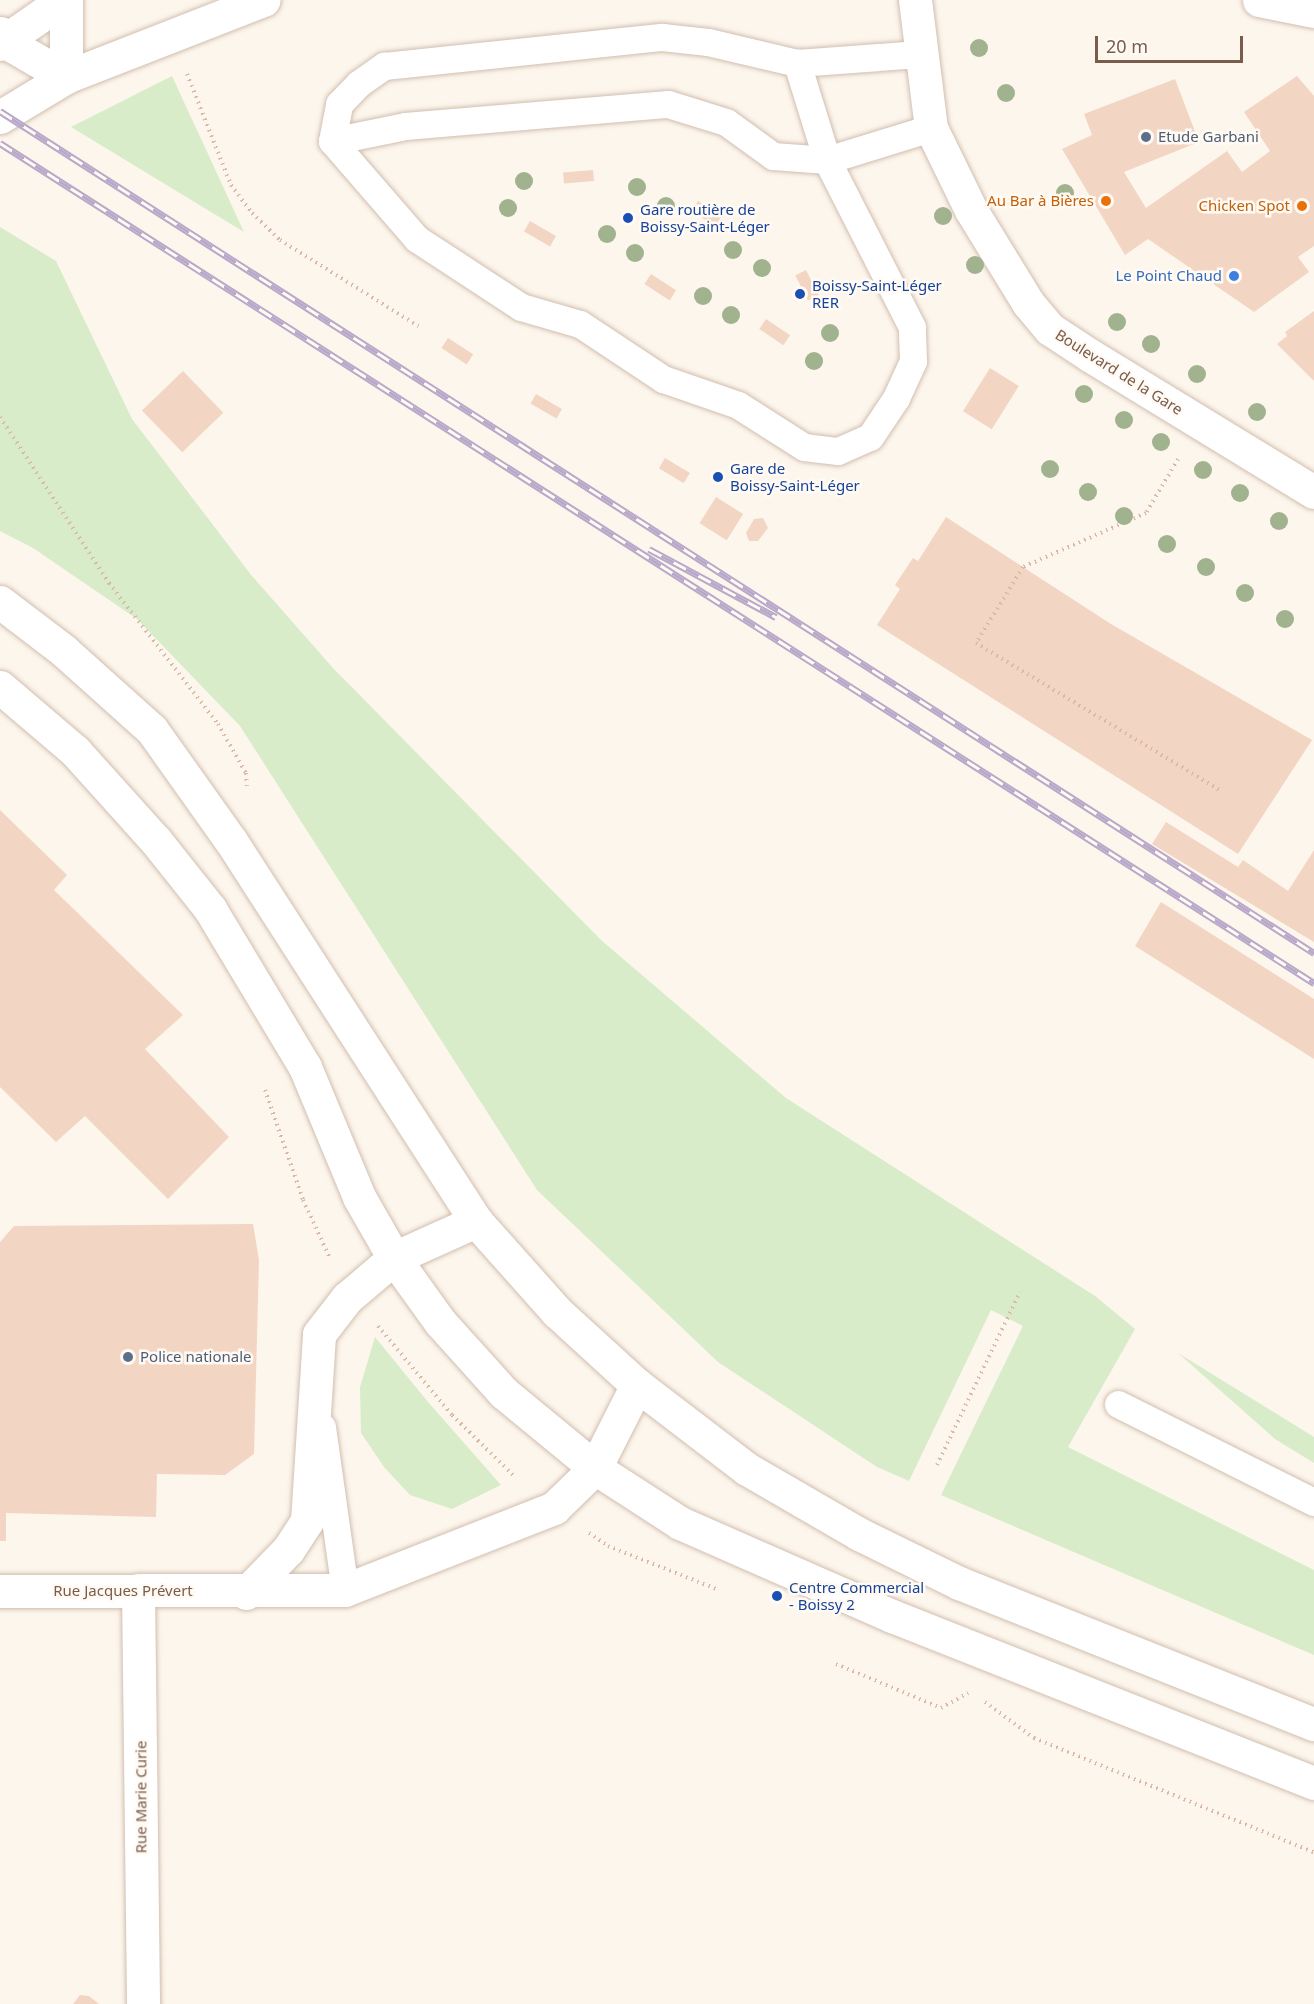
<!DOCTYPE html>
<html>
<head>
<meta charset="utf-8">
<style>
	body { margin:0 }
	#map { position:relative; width:1314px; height:2004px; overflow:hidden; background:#fdf6ec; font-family:"Noto Sans",sans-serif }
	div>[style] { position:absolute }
	.green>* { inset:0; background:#d8ecc9 }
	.building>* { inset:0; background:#f3d5c3; transform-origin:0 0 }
	.path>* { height:4px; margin-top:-2px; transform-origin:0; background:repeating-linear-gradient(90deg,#d9b8a5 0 1.5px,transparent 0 6px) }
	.roads { filter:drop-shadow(0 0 2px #d1beb0) drop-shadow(0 0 2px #d1beb0) }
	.service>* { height:27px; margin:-13.5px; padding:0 13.5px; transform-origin:13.5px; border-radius:13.5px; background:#fff }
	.minor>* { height:33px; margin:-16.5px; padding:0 16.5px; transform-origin:16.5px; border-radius:16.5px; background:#fff }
	.tertiary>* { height:33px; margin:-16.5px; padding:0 16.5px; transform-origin:16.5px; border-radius:16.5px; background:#fff }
	.secondary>* { height:33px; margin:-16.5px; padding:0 16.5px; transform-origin:16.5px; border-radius:16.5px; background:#fff }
	.rail>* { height:7px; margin-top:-3.5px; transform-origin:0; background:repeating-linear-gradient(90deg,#fffaf3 0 14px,#b9a8c9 0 28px); box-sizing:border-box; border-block:2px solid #b9a8c9 }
	.trees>* { width:18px; height:18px; margin:-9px; border-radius:50%; background:#a0b28e }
	.dots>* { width:16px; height:16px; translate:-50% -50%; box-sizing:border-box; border:3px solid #fffaf3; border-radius:50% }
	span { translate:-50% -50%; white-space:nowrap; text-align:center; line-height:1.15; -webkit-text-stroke:5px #fffaf3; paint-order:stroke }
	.service-label { font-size:15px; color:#4e5e75 }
	.left { translate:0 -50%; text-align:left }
	.food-label { font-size:15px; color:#c56008 }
	.right { translate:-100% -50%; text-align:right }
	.transit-label { font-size:15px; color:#164399 }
	.shop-label { font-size:15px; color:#366cbe }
	.street-label { font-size:15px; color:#7a5c4d }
	.scale { position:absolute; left:1095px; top:36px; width:148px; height:27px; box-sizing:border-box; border:3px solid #7a5c4d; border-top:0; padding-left:8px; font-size:18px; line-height:21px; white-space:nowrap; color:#7a5c4d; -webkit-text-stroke:4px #fffaf3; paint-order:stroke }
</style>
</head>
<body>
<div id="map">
	<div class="green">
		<i style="clip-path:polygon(172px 76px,244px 232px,71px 127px)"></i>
		<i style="clip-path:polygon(0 227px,56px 261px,132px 419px,252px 576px,333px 668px,601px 940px,786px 1098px,1095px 1296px,1135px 1329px,1068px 1447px,1314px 1570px,1314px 1655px,941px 1495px,1023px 1326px,991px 1310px,909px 1481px,877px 1467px,718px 1362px,537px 1190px,240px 726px,137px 619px,33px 548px,0 531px)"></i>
		<i style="clip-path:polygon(375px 1337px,428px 1402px,501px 1485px,452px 1509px,410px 1495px,384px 1467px,361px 1433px,360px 1387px)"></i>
		<i style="clip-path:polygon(1178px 1353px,1314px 1437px,1314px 1463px,1275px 1439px)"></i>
	</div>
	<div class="building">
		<i style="clip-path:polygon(1297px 76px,1314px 96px,1314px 246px,1298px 257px,1309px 272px,1254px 312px,1148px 239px,1125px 255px,1062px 149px,1092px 135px,1084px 114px,1175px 79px,1199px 142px,1124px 172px,1146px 208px,1227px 151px,1242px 172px,1270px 151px,1244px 112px)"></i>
		<i style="left:593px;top:170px;width:11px;height:30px;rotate:85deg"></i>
		<i style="left:698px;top:201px;width:28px;height:12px;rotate:32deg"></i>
		<i style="left:530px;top:221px;width:30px;height:12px;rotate:30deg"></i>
		<i style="left:806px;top:270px;width:28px;height:12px;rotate:63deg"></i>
		<i style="left:651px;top:274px;width:30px;height:12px;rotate:33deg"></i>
		<i style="clip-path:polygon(1314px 311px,1314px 381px,1277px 344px,1287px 336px,1285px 332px)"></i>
		<i style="left:766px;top:319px;width:29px;height:12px;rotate:34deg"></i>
		<i style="left:448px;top:338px;width:30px;height:12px;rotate:33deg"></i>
		<i style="left:990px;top:368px;width:34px;height:51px;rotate:32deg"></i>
		<i style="left:183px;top:371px;width:58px;height:57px;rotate:46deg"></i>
		<i style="left:536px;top:394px;width:30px;height:11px;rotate:30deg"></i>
		<i style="left:665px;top:458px;width:29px;height:12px;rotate:31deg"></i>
		<i style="left:716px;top:497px;width:32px;height:31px;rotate:32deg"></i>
		<i style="clip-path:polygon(946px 517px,1111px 624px,1312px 740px,1238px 854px,877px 625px,900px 589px,895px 585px,913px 558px,918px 561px)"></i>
		<i style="clip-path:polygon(763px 518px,768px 528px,758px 541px,749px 541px,746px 533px,754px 519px)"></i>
		<i style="clip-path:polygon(0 810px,67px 875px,54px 890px,183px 1015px,145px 1049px,229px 1137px,168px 1199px,85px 1116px,56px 1142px,0 1087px)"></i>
		<i style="clip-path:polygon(1166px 822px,1238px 867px,1243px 860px,1288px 891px,1314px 850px,1314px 942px,1152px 844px)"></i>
		<i style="clip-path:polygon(1161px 902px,1314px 999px,1314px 1059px,1135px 946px)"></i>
		<i style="clip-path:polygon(253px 1224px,259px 1260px,254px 1454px,225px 1475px,157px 1474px,156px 1517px,6px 1513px,6px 1541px,0 1541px,0 1242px,14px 1226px)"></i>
		<i style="clip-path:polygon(80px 1995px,89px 1996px,99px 2004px,73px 2004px)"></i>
	</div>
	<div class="path">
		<i style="left:187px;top:74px;width:119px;rotate:68.4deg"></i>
		<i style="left:231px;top:185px;width:35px;rotate:53deg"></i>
		<i style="left:252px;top:213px;width:39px;rotate:44deg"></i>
		<i style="left:280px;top:240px;width:163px;rotate:31.9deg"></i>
		<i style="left:0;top:417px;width:199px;rotate:56.7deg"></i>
		<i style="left:109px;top:583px;width:178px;rotate:52.3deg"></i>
		<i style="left:218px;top:724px;width:56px;rotate:60.3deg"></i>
		<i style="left:246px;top:773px;width:13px;rotate:86deg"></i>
		<i style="left:1178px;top:459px;width:63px;rotate:120.7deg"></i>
		<i style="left:1146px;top:513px;width:134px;rotate:156.3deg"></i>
		<i style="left:1023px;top:567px;width:89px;rotate:121.7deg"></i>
		<i style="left:976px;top:643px;width:285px;rotate:31.1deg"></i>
		<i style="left:265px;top:1090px;width:116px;rotate:70.9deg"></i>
		<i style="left:303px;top:1200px;width:62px;rotate:65.1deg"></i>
		<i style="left:378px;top:1326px;width:116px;rotate:50.3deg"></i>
		<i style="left:452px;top:1415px;width:90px;rotate:44.5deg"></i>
		<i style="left:937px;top:1465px;width:192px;rotate:-64.4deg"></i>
		<i style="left:589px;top:1533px;width:23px;rotate:34deg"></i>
		<i style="left:608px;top:1546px;width:119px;rotate:21.6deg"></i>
		<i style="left:836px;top:1664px;width:114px;rotate:22.7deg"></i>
		<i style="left:941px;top:1708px;width:31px;rotate:-29deg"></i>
		<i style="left:985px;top:1702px;width:61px;rotate:36.3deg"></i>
		<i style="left:1034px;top:1738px;width:302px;rotate:22.2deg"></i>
	</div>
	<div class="roads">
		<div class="service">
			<i style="left:332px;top:141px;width:130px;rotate:49.1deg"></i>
			<i style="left:417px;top:239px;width:124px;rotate:33.2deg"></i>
			<i style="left:521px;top:307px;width:61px;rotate:16.1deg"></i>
			<i style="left:580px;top:324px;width:100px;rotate:33.5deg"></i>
			<i style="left:663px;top:379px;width:79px;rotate:19.1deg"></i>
			<i style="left:738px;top:405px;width:78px;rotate:32.5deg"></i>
			<i style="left:804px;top:447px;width:34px;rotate:7deg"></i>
			<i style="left:838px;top:451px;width:35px;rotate:-24deg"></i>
			<i style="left:870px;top:437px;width:47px;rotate:-56.3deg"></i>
			<i style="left:896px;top:398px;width:41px;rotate:-65.3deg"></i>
			<i style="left:913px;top:361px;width:34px;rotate:-92deg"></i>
			<i style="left:912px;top:327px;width:187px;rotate:-117deg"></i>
			<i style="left:827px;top:160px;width:102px;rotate:-107.2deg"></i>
			<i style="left:332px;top:141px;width:38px;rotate:-79deg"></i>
			<i style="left:339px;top:104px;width:28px;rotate:-46deg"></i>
			<i style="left:358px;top:84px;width:32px;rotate:-35deg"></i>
			<i style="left:384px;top:66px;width:280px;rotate:-6deg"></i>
			<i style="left:662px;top:37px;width:46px;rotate:6.2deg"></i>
			<i style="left:708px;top:42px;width:91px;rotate:13.3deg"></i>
			<i style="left:797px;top:63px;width:122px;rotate:-4.2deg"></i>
			<i style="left:332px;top:141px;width:75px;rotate:-11.6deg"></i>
			<i style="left:405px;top:126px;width:264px;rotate:-4.8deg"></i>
			<i style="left:668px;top:104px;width:61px;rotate:17.2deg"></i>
			<i style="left:726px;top:122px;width:58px;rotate:35.9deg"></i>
			<i style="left:773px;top:156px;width:54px;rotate:4.2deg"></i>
			<i style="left:827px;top:160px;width:109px;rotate:-17.1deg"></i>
			<i style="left:1118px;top:1404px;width:219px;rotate:26.6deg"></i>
			<i style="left:322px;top:1427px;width:165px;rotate:82deg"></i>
		</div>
		<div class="minor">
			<i style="left:915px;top:0;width:129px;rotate:82.9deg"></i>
			<i style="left:931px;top:128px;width:91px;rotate:64deg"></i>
			<i style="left:971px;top:210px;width:109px;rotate:58.5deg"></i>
			<i style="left:1028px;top:303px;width:34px;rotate:50deg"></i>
			<i style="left:1050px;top:329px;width:49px;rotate:33.4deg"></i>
			<i style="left:1091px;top:356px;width:261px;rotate:31.4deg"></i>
			<i style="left:138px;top:1590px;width:414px;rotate:89.3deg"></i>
			<i style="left:0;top:1591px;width:345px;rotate:-0.2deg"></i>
			<i style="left:345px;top:1590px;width:225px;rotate:-21.4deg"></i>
			<i style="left:554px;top:1508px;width:57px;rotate:-44.3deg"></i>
			<i style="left:595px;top:1468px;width:93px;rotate:-63.2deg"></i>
			<i style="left:246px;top:1593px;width:60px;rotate:-45.7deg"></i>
			<i style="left:288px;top:1550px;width:35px;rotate:-57deg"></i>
			<i style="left:307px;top:1521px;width:187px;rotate:-86.3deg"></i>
			<i style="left:319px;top:1334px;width:46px;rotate:-52.1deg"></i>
			<i style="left:347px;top:1298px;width:62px;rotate:-40.4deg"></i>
			<i style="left:394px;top:1258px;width:90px;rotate:-24.3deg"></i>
		</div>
		<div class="tertiary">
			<i style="left:0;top:44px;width:77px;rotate:-34.9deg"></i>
			<i style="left:0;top:602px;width:81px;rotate:37.4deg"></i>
			<i style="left:64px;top:651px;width:118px;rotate:41.9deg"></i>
			<i style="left:152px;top:730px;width:136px;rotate:54.6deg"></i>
			<i style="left:231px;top:841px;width:452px;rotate:57.2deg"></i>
			<i style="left:476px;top:1221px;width:122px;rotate:48.3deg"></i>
			<i style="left:557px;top:1312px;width:108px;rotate:42.4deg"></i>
			<i style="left:637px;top:1385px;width:138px;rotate:37.4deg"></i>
			<i style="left:747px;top:1469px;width:129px;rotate:30.1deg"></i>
			<i style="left:859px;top:1534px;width:111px;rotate:26.1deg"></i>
			<i style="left:959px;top:1583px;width:382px;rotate:21.7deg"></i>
			<i style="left:0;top:687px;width:99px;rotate:40.5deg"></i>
			<i style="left:75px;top:751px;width:121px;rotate:48deg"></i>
			<i style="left:156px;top:841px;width:87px;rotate:51.5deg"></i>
			<i style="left:210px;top:909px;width:184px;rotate:59deg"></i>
			<i style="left:305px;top:1067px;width:141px;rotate:67.4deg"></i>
			<i style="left:359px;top:1197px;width:70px;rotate:60.2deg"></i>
			<i style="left:394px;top:1258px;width:79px;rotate:54.3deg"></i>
			<i style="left:440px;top:1322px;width:96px;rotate:48deg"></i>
			<i style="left:504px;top:1393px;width:118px;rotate:39.5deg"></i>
			<i style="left:595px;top:1468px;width:101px;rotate:32.9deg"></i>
			<i style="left:680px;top:1523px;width:232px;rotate:23.7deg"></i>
			<i style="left:892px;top:1616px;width:454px;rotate:21.6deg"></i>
		</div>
		<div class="secondary">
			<i style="left:66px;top:0;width:77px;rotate:90deg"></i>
			<i style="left:1259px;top:0;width:56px;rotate:11.3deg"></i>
			<i style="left:0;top:33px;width:9px;rotate:63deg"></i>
			<i style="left:4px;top:41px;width:72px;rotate:30.1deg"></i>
			<i style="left:0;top:117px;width:77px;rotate:-31.2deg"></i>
			<i style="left:66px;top:77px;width:212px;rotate:-21.3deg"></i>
		</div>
	</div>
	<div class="rail">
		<i style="left:0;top:111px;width:1561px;rotate:32.65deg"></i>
		<i style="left:0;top:143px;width:1560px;rotate:32.59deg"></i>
		<i style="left:649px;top:549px;width:144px;rotate:28.2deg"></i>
	</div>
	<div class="trees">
		<i style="left:979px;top:48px"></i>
		<i style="left:1006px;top:93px"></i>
		<i style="left:524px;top:181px"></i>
		<i style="left:637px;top:187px"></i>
		<i style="left:1065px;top:193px"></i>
		<i style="left:666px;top:206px"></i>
		<i style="left:508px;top:208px"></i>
		<i style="left:943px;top:216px"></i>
		<i style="left:607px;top:234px"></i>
		<i style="left:733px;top:250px"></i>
		<i style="left:635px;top:253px"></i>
		<i style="left:975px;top:265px"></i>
		<i style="left:762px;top:268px"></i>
		<i style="left:703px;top:296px"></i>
		<i style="left:731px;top:315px"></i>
		<i style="left:1117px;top:322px"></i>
		<i style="left:830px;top:333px"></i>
		<i style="left:1151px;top:344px"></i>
		<i style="left:814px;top:361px"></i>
		<i style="left:1197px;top:374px"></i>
		<i style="left:1084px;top:394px"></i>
		<i style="left:1257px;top:412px"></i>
		<i style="left:1124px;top:420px"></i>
		<i style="left:1161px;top:442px"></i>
		<i style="left:1050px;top:469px"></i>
		<i style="left:1203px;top:470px"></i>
		<i style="left:1088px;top:492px"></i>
		<i style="left:1240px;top:493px"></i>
		<i style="left:1124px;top:516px"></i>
		<i style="left:1279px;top:521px"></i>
		<i style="left:1167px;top:544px"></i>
		<i style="left:1206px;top:567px"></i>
		<i style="left:1245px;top:593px"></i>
		<i style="left:1285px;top:619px"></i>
	</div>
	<div class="dots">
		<i style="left:1146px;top:137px;background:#5c6f8a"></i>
		<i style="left:1106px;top:201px;background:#e8710a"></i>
		<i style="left:1302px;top:206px;background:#e8710a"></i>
		<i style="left:628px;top:218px;background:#1a4fb4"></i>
		<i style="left:1234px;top:276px;background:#3f7fe0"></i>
		<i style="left:800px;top:294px;background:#1a4fb4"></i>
		<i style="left:718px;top:477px;background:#1a4fb4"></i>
		<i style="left:128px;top:1357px;background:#5c6f8a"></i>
		<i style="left:777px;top:1596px;background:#1a4fb4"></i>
	</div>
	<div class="service-label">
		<span class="left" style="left:1158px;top:137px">Etude Garbani</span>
		<span class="left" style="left:140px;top:1357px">Police nationale</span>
	</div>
	<div class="food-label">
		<span class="right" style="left:1094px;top:201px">Au Bar à Bières</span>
		<span class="right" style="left:1290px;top:206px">Chicken Spot</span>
	</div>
	<div class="transit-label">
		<span class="left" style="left:640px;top:218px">Gare routière de<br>Boissy-Saint-Léger</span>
		<span class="left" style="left:812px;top:294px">Boissy-Saint-Léger<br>RER</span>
		<span class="left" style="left:730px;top:477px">Gare de<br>Boissy-Saint-Léger</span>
		<span class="left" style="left:789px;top:1596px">Centre Commercial<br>- Boissy 2</span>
	</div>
	<div class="shop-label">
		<span class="right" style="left:1222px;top:276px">Le Point Chaud</span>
	</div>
	<div class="street-label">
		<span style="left:1119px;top:372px;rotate:32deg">Boulevard de la Gare</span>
		<span style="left:123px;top:1591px">Rue Jacques Prévert</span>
		<span style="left:141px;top:1797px;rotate:-90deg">Rue Marie Curie</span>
	</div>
	<div class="scale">20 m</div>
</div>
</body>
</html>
